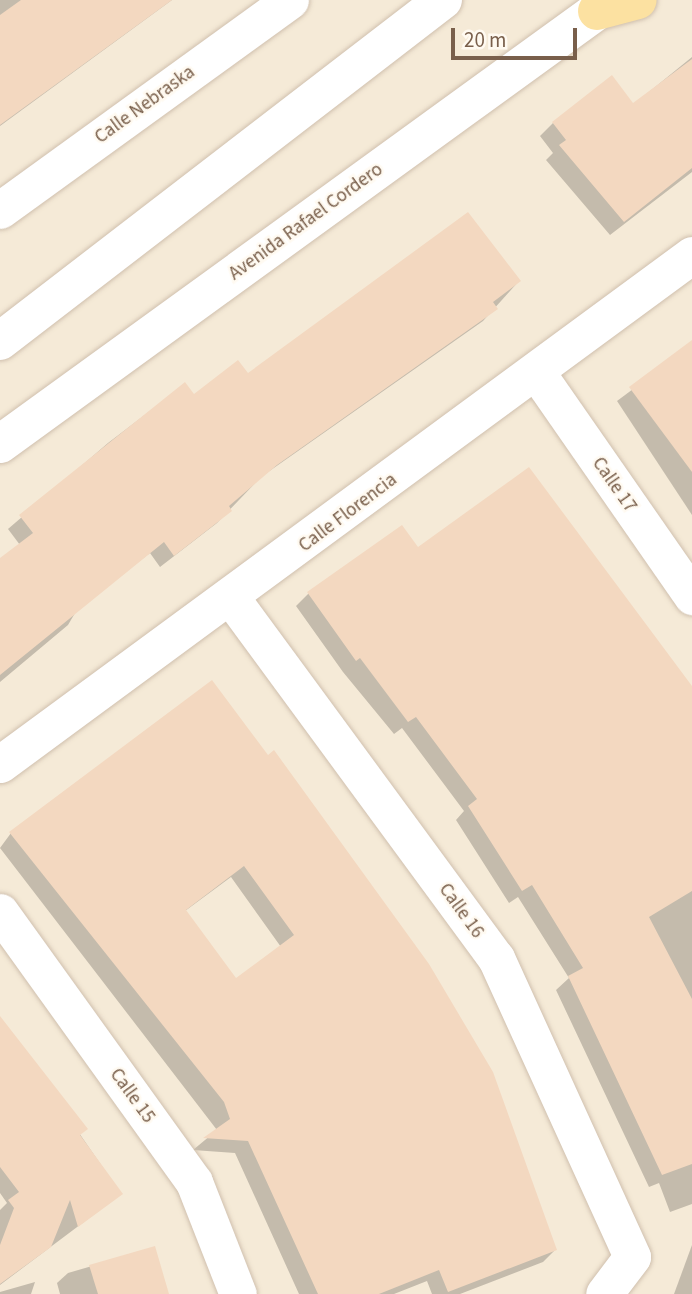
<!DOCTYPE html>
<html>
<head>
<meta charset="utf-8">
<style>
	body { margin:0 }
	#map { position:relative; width:692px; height:1294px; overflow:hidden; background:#fdf7ea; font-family:"Source Sans 3",sans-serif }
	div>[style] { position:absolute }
	.residential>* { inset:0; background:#f5ead7; transform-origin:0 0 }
	.shadow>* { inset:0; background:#0003 }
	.building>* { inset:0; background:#f3d8c0 }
	.roads { filter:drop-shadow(0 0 2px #d0c0ae) drop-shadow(0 0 2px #d0c0ae) }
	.street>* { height:37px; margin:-18.5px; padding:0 18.5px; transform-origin:18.5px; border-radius:18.5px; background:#fff }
	.secondary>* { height:38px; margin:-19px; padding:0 19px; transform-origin:19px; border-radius:19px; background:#fff }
	.primary>* { height:38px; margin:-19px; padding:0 19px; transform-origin:19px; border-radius:19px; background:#fce1a1 }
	span { translate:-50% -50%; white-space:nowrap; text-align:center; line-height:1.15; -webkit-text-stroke:5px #fffaf1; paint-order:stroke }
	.street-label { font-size:19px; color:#795f4b }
	.scale { position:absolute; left:451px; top:28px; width:126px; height:32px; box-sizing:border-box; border:4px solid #795f4b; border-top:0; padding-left:9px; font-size:21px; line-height:24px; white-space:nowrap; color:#795f4b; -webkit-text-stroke:5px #fffaf1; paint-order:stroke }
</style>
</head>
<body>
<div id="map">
	<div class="residential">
		<i style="left:0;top:0;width:692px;height:1294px"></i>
	</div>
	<div class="shadow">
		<i style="clip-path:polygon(0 0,172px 0,0 126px)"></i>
		<i style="clip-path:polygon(692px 57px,692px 172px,610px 235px,546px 160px,553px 153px,540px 136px,553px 123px,633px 105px)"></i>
		<i style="clip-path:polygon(519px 281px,483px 321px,261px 477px,217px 523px,160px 567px,150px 553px,78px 608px,68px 625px,0 682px,0 559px,20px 545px,8px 529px,108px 443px,184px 385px,193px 397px)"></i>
		<i style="clip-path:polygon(692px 345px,692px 515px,617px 401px)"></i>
		<i style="clip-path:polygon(418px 550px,692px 694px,692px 1204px,670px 1212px,659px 1183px,649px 1187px,556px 990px,569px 978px,518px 897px,509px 903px,456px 820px,464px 811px,402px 728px,394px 734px,343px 672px,296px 606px,309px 593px)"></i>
		<i style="clip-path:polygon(evenodd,211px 683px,555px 1250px,543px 1262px,460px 1294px,432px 1294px,427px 1281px,394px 1294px,299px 1294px,235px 1153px,193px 1150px,217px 1130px,0 848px,11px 833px,211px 683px,231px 877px,281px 947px,236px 980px,185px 911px,231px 877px)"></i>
		<i style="clip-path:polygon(0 1018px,121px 1194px,0 1285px,0 1210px,7px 1203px,0 1193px)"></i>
		<i style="clip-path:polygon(692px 1245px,692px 1294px,674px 1294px)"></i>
		<i style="clip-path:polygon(154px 1248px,168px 1294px,60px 1294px,57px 1283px,68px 1273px)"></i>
		<i style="clip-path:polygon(35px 1282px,31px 1294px,0 1294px,0 1292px)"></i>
	</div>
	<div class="building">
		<i style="clip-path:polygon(21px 0,172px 0,0 125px,0 15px)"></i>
		<i style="clip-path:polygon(692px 59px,692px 168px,624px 222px,559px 145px,566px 140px,552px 122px,612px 75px,633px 103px)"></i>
		<i style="clip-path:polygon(468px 212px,521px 281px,493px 302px,498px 309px,277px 465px,229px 506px,232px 511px,174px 556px,164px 542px,0 675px,0 558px,33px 533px,19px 515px,185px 382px,194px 394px,238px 360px,248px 373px)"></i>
		<i style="clip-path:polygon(692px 340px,692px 472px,629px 387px)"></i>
		<i style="clip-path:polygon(529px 467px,692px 686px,692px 891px,649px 917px,692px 999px,692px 1164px,662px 1175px,568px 976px,583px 968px,532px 885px,522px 891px,468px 806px,477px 799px,416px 717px,408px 722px,360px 658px,356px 661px,307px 592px,402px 525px,418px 547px)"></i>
		<i style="clip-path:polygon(evenodd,212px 680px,268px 755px,274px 750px,429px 964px,493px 1072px,557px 1250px,448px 1292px,439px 1270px,379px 1294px,318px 1294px,248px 1141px,203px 1138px,230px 1119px,224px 1102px,9px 832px,212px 680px,244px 866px,294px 935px,236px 978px,186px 910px,244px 866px)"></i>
		<i style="clip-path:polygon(0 1016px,88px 1129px,80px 1135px,123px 1194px,78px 1227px,70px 1200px,51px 1247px,0 1284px,0 1245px,14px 1208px,8px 1200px,19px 1192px,0 1167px)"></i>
		<i style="clip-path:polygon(155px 1246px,169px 1294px,98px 1294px,89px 1265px)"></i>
	</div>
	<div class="roads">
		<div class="street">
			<i style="left:0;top:210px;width:358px;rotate:-35.9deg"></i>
			<i style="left:537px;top:373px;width:272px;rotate:55.2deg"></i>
			<i style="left:232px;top:599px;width:446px;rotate:53.7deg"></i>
			<i style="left:496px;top:958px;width:328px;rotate:65.5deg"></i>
			<i style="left:632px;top:1257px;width:46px;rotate:127.1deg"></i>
			<i style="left:0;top:764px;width:859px;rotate:-36.34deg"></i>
			<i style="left:0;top:912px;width:332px;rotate:54.3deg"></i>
			<i style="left:194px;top:1182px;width:120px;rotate:68.6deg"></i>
		</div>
		<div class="secondary">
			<i style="left:0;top:341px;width:559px;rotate:-37.59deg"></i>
			<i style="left:0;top:444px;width:756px;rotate:-35.96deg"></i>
		</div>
		<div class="primary">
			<i style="left:597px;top:11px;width:42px;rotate:-15deg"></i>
		</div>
	</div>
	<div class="street-label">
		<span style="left:145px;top:105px;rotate:-36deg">Calle Nebraska</span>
		<span style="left:306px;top:222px;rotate:-36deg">Avenida Rafael Cordero</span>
		<span style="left:614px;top:485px;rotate:55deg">Calle 17</span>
		<span style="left:348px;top:513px;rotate:-37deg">Calle Florencia</span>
		<span style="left:461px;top:911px;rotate:54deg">Calle 16</span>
		<span style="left:132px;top:1096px;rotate:54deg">Calle 15</span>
	</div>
	<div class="scale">20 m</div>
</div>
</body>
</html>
